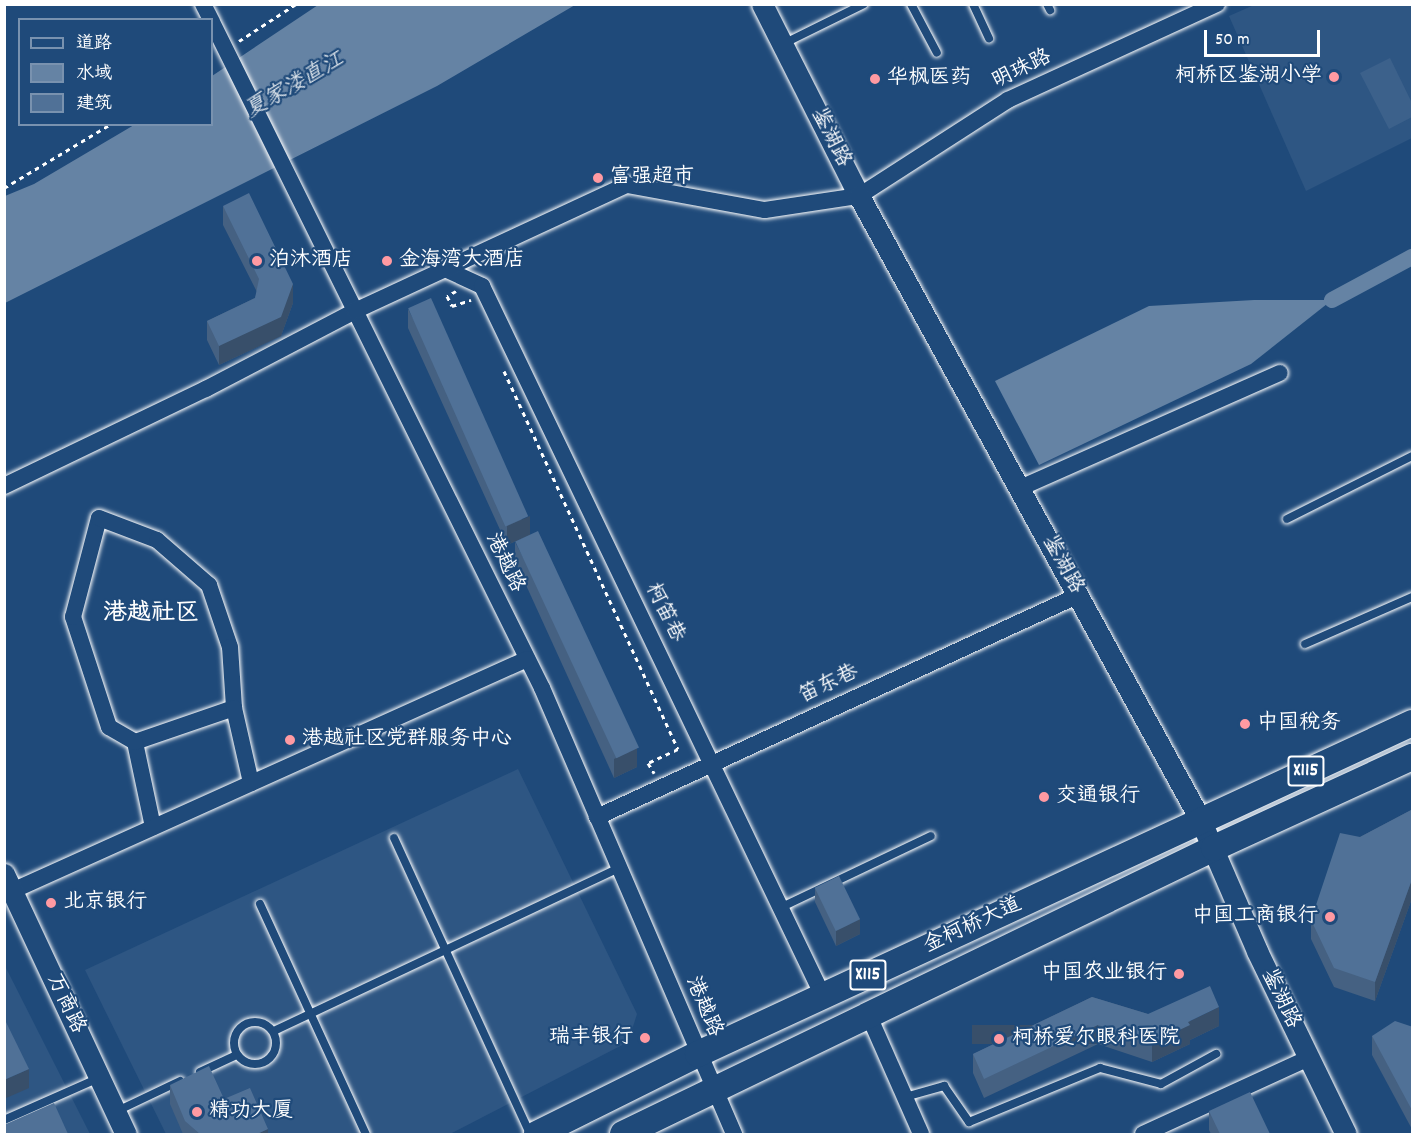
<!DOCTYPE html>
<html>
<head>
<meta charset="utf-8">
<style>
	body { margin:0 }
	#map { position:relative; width:1417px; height:1139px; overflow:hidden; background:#1f4a7a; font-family:Dekko,"LXGW WenKai TC",sans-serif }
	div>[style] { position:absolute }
	.built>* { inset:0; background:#2e5683 }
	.green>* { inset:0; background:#3c618b }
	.water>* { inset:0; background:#6583a4 }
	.canal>* { height:16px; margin:-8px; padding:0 8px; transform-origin:8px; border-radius:8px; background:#6583a4 }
	.path>* { height:3px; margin-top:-1.5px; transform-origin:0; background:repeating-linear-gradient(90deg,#fff 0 4.5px,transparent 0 9px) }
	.roads { filter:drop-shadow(0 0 2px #fff) drop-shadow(0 0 2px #fff) }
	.service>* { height:8px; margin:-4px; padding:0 4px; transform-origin:4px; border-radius:4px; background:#1f4a7a }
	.service>.ring { margin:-4px; padding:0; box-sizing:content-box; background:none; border:8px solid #1f4a7a; border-radius:50% }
	.minor>* { height:16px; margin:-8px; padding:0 8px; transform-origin:8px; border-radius:8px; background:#1f4a7a }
	.tertiary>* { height:21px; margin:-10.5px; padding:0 10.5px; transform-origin:10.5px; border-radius:10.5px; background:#1f4a7a }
	.primary>* { height:26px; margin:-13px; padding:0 13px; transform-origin:13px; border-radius:13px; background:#1f4a7a }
	.wall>* { inset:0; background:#456182 }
	.shaded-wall>* { inset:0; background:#384f6a; transform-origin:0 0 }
	.building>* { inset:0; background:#507197; transform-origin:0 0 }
	.dots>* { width:16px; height:16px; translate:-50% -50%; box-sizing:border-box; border:3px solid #1f4a7a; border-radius:50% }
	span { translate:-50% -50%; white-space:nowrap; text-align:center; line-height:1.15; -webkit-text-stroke:4.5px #1f4a7a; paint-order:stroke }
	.shield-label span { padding:2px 4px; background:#1f4a7a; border:2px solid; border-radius:4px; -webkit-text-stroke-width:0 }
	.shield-label { font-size:20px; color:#fff; font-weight:700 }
	.street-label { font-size:21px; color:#fff }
	.poi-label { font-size:21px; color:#fff }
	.right { translate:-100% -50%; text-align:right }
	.left { translate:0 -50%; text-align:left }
	.water-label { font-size:22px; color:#d8e0e8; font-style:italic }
	.quarter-label { font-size:24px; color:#fff; font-weight:700 }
	.frame { position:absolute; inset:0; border:6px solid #fff; pointer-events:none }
	.legend { position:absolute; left:18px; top:18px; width:195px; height:108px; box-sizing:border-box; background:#1f4a7a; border:2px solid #7992af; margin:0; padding:8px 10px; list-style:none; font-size:18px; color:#fff }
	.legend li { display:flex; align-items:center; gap:12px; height:30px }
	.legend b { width:30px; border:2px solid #7992af }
	.scale { position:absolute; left:1204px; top:30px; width:116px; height:27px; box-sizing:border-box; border:3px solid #fff; border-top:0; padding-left:8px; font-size:18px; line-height:21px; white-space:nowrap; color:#fff; -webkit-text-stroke:4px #1f4a7a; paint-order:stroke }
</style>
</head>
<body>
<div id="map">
	<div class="built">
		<i style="clip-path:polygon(1254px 5px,1412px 5px,1412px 138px,1306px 191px,1229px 16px)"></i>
		<i style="clip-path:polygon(518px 769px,637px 1014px,628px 1042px,450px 1134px,166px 1134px,85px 970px)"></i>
		<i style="clip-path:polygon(5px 966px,90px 1134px,5px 1134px)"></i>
	</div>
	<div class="green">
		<i style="clip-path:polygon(1390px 58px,1412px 103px,1412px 117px,1389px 129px,1360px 73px)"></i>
	</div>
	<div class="water">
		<i style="clip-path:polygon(318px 5px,575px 5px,437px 86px,5px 303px,5px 196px,34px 184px,134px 125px,212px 124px,212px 76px)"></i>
		<i style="clip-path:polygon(1254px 300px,1332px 300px,1251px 364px,1039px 465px,995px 381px,1149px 306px)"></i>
	</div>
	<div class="canal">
		<i style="left:1332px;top:300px;width:91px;rotate:-28.3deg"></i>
	</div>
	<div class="path">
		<i style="left:239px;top:41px;width:68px;rotate:-33deg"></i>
		<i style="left:4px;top:188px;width:125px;rotate:-30.9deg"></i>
		<i style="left:456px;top:291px;width:10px;rotate:151deg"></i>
		<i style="left:447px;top:296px;width:11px;rotate:63deg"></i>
		<i style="left:452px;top:306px;width:20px;rotate:-18deg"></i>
		<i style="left:504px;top:371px;width:416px;rotate:65.3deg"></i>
		<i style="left:678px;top:749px;width:33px;rotate:155deg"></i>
		<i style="left:648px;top:763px;width:12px;rotate:59deg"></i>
	</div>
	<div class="roads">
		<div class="service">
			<i style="left:911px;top:4px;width:55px;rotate:62deg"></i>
			<i style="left:973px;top:4px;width:38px;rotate:65deg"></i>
			<i style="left:1047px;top:4px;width:7px;rotate:63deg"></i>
			<i style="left:783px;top:44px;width:90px;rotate:-26.3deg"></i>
			<i style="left:1287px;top:519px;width:140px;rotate:-26.7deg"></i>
			<i style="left:1305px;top:644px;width:117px;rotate:-23.7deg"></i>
			<i style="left:394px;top:838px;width:326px;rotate:65.3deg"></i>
			<i style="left:260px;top:904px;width:253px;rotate:65.3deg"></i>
			<i style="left:780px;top:908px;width:167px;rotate:-25.5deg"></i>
			<i class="ring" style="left:234px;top:1022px;width:34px;height:34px"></i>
			<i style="left:274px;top:1031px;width:382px;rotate:-25.3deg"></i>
			<i style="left:200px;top:1072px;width:40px;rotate:-25deg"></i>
			<i style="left:905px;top:1097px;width:41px;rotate:-15.8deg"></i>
			<i style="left:944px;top:1086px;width:44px;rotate:55.2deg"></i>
			<i style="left:969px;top:1122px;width:142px;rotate:-22.4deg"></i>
			<i style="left:1100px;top:1068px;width:63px;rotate:14.7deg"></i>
			<i style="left:1161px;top:1084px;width:63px;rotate:-28.6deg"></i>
			<i style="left:115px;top:1112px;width:72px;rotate:-25.5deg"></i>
			<i style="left:4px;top:1120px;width:104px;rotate:-23.9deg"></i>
		</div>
		<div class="minor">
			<i style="left:203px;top:4px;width:18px;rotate:63deg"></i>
			<i style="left:212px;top:22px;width:743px;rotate:63.64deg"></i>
			<i style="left:542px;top:688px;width:486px;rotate:66.7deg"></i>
			<i style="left:445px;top:269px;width:41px;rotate:24.7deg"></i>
			<i style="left:482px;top:286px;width:788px;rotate:64.35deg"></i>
			<i style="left:4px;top:486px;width:224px;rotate:-25.7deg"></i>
			<i style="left:206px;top:389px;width:168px;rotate:-27.6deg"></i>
			<i style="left:355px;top:311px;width:300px;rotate:-24.9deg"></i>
			<i style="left:627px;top:185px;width:140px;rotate:10.3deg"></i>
			<i style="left:765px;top:210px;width:95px;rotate:-8.5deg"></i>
			<i style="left:859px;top:196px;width:177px;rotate:-32.8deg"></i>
			<i style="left:1008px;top:100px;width:230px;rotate:-24.7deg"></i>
			<i style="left:1020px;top:488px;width:284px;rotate:-23.9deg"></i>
			<i style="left:135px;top:742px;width:105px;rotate:-19deg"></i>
			<i style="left:597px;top:817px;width:531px;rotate:-24.73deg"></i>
			<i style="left:153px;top:827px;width:87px;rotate:-102deg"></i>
			<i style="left:135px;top:742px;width:30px;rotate:-150deg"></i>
			<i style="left:109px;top:727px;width:116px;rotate:-108.1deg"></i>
			<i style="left:73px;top:617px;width:102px;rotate:-75.3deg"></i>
			<i style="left:99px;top:518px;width:62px;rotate:20.8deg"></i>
			<i style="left:157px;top:540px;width:69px;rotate:40.9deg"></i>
			<i style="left:209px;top:585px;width:65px;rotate:71.3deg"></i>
			<i style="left:230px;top:647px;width:61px;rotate:86.2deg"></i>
			<i style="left:234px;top:708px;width:77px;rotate:77.2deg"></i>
			<i style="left:12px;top:891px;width:565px;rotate:-24.25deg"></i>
			<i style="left:869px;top:1016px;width:129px;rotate:66.2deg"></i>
			<i style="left:1143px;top:1134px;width:183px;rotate:-24.6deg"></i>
		</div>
		<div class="tertiary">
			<i style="left:762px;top:4px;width:215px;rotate:63.2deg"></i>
			<i style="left:859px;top:196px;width:710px;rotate:61.31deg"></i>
			<i style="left:1200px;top:819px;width:144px;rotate:66.6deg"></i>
			<i style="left:1257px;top:951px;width:203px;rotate:64.1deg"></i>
			<i style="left:4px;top:874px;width:287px;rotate:64.9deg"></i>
		</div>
		<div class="primary">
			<i style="left:537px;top:1134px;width:180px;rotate:-26.4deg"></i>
			<i style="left:698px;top:1054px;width:787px;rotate:-24.87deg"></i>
			<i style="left:623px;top:1134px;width:657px;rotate:-25.82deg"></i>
			<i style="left:1214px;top:848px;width:218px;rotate:-24.7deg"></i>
		</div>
	</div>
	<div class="wall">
		<i style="clip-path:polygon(223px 206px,293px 303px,281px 336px,219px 365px,207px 340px,207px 321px,255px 298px,257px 292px,223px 225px)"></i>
		<i style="clip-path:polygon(408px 309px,530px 535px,507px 545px,408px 328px)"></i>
		<i style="clip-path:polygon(515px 542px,637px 767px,614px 778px,515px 561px)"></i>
		<i style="clip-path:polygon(1413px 809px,1413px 901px,1411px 901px,1375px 1001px,1334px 987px,1311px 939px,1311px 920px,1360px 837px)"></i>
		<i style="clip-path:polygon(815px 888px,860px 934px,836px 946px,815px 902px)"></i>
		<i style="clip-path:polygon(1092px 997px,1148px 1014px,1219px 1026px,1190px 1040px,1190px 1044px,1152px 1062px,1098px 1044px,984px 1098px,973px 1073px,973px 1054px)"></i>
		<i style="clip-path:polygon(1413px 1027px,1413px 1131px,1372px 1055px,1372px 1036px)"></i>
		<i style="clip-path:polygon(170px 1085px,268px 1134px,183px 1134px,170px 1104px)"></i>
		<i style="clip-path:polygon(1209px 1111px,1270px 1134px,1211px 1134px,1209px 1130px)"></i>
	</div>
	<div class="shaded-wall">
		<i style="clip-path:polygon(293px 284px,293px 303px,281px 336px,219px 365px,219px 346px)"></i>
		<i style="clip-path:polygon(530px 516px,530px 535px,507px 545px,507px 526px)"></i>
		<i style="clip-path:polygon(637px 748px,637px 767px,614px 778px,614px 759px)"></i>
		<i style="clip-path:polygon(1411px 882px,1411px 901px,1375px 1001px,1375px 982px)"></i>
		<i style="clip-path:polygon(860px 919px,860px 934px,836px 946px,836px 931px)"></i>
		<i style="clip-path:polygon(1219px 1007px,1219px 1026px,1190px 1040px,1190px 1044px,1152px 1062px,1152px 1043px,1188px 1022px)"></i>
		<i style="left:1098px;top:1025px;width:19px;height:126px;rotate:90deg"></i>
		<i style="clip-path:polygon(29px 1069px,29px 1088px,4px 1099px,4px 1080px)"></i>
		<i style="clip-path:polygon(268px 1129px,268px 1134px,257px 1134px)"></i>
	</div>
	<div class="building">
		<i style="clip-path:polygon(249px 193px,293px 284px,281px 317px,219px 346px,207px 321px,255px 298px,259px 279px,223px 206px)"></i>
		<i style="left:431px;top:298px;width:239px;height:25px;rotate:66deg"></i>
		<i style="left:538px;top:531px;width:239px;height:25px;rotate:65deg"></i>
		<i style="clip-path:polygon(1413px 809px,1413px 882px,1411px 882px,1375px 982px,1334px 968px,1311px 920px,1340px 833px,1360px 837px)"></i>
		<i style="left:839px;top:876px;width:48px;height:27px;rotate:64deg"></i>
		<i style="clip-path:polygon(1210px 986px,1219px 1007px,1188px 1022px,1190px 1025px,1152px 1043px,1098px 1025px,984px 1079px,973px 1054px,1092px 997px,1148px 1014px)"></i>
		<i style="clip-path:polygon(4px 1018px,29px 1069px,4px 1080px)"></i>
		<i style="clip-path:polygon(1395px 1021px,1413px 1027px,1413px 1112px,1372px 1036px)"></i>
		<i style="clip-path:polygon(209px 1066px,224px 1099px,250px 1088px,268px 1129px,257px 1134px,200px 1134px,185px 1121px,170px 1085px)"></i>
		<i style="clip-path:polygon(1250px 1092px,1270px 1134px,1220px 1134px,1209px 1111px)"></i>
		<i style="clip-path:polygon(54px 1103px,68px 1134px,4px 1134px,4px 1125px)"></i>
	</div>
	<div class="dots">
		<i style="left:1334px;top:77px;background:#ff9aa2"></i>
		<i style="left:875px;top:79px;background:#ff9aa2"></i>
		<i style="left:598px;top:178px;background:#ff9aa2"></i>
		<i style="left:257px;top:261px;background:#ff9aa2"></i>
		<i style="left:387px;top:261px;background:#ff9aa2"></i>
		<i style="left:1245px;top:724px;background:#ff9aa2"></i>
		<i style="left:290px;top:740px;background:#ff9aa2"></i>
		<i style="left:1044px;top:797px;background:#ff9aa2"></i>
		<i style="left:51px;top:903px;background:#ff9aa2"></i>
		<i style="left:1330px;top:917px;background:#ff9aa2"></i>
		<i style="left:1179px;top:974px;background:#ff9aa2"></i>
		<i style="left:645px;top:1038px;background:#ff9aa2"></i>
		<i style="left:999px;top:1039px;background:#ff9aa2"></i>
		<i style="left:197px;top:1112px;background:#ff9aa2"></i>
	</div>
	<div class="shield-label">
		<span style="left:1306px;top:771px">X115</span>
		<span style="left:868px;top:975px">X115</span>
	</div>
	<div class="street-label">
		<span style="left:1022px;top:70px;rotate:-26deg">明珠路</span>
		<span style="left:830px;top:138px;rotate:63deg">鉴湖路</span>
		<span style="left:504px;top:563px;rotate:64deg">港越路</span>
		<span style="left:1062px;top:565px;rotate:61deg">鉴湖路</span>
		<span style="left:664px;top:613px;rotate:64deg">柯笛巷</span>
		<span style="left:829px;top:685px;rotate:-25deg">笛东巷</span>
		<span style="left:973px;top:926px;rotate:-25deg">金柯桥大道</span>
		<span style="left:1280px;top:999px;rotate:64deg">鉴湖路</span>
		<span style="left:65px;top:1004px;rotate:65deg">万商路</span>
		<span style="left:703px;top:1007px;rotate:67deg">港越路</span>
	</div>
	<div class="poi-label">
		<span class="right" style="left:1322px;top:77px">柯桥区鉴湖小学</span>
		<span class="left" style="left:887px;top:79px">华枫医药</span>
		<span class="left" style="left:610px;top:178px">富强超市</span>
		<span class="left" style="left:269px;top:261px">泊沐酒店</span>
		<span class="left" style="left:399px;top:261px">金海湾大酒店</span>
		<span class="left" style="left:1257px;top:724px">中国税务</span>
		<span class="left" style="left:302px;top:740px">港越社区党群服务中心</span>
		<span class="left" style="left:1056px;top:797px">交通银行</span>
		<span class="left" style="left:63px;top:903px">北京银行</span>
		<span class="right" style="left:1318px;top:917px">中国工商银行</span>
		<span class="right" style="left:1167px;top:974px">中国农业银行</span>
		<span class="right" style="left:633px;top:1038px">瑞丰银行</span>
		<span class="left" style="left:1012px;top:1039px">柯桥爱尔眼科医院</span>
		<span class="left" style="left:209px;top:1112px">精功大厦</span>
	</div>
	<div class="water-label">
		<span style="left:295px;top:86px;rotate:-30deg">夏家溇直江</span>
	</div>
	<div class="quarter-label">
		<span style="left:151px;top:615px">港越社区</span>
	</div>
	<div class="frame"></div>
	<ul class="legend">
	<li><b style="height:8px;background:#1f4a7a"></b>道路</li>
	<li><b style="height:16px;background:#6583a4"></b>水域</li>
	<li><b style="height:16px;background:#507197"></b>建筑</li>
	</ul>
	<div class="scale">50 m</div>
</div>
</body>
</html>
